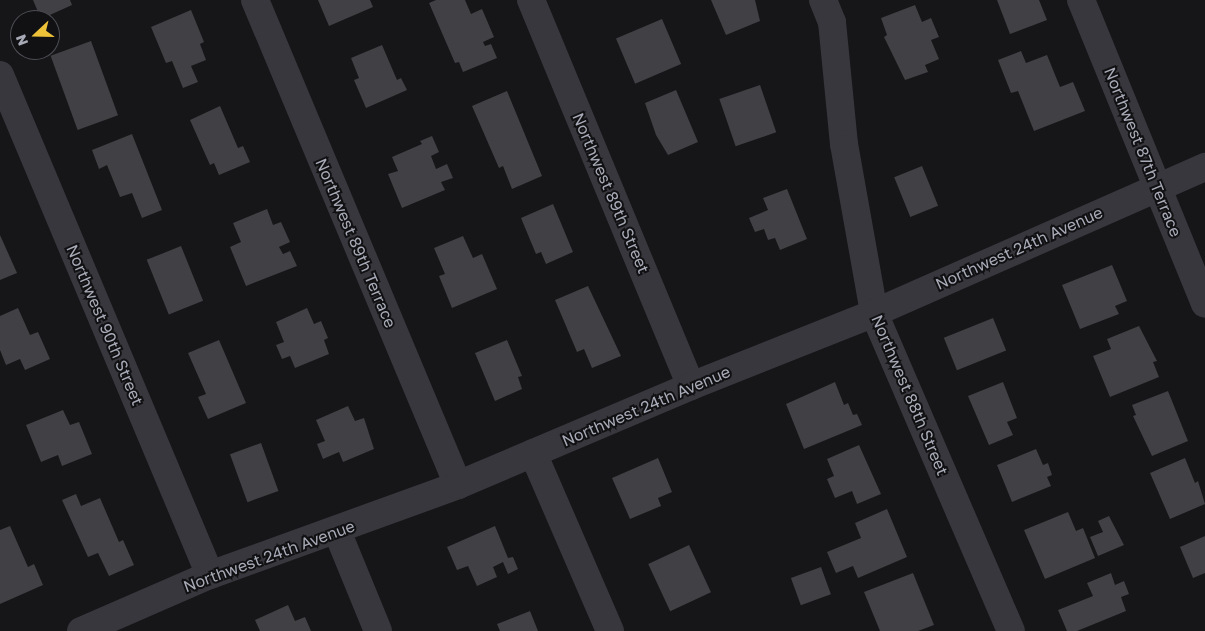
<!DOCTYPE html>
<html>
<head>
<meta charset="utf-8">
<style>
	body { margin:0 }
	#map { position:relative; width:1205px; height:631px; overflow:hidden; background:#161618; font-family:"Golos Text",sans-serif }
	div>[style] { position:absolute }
	.building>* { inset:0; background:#404045; transform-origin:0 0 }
	.minor>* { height:28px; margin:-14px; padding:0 14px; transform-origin:14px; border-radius:14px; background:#37373d }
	span { translate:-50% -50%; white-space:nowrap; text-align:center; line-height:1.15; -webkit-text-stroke:4px #111113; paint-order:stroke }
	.street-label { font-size:16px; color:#a8abb7 }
	.north { position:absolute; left:10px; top:10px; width:50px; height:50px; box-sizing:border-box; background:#111113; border:1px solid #4d4f55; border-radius:50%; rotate:249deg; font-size:14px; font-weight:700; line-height:20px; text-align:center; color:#a8abb7 }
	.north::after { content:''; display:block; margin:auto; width:18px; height:22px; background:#edc238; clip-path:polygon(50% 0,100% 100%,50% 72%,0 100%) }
</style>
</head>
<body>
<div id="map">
	<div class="building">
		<i style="clip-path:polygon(33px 0,70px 0,72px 5px,41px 19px)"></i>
		<i style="clip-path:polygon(318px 0,370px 0,373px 7px,329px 26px)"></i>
		<i style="clip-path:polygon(436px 0,465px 0,471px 14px,482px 9px,494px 37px,483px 42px,485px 46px,491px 44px,497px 58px,463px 72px,459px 62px,455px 63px,429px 3px)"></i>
		<i style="clip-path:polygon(711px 0,755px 0,760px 21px,726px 35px)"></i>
		<i style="clip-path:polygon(997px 0,1039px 0,1047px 20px,1010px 34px)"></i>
		<i style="clip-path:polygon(915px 5px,922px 22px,931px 18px,939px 37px,931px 40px,939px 59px,925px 65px,928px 72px,905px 80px,884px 37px,887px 35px,881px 18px)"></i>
		<i style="clip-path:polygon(191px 10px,204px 42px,200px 44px,206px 60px,191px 66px,198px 82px,183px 88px,172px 61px,166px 63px,151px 27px)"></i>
		<i style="left:662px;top:19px;width:49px;height:50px;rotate:67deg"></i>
		<i style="left:91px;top:41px;width:79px;height:43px;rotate:70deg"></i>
		<i style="clip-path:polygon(382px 45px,397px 80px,401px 78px,407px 90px,366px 108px,354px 80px,359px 78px,351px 58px)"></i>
		<i style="clip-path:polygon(1021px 51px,1026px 63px,1047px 55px,1060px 87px,1073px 82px,1085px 111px,1034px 131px,1018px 91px,1011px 93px,998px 60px)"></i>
		<i style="left:760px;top:85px;width:50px;height:43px;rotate:71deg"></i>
		<i style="clip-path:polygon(676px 90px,698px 142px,668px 155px,656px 135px,645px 103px)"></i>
		<i style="clip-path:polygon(507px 91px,542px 176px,512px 189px,503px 166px,499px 168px,472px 106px)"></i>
		<i style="clip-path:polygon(220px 106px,238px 148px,243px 146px,250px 162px,219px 175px,214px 163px,210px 165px,190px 120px)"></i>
		<i style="clip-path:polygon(132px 134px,162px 210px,142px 218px,132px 193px,120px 197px,107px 165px,99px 169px,92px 150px)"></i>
		<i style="clip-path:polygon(432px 136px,439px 152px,431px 156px,436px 169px,447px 164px,453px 178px,441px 182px,445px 190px,402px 208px,388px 174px,398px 171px,392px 157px,422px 144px,420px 141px)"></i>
		<i style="left:922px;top:166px;width:43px;height:30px;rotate:68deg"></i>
		<i style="clip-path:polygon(787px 189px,807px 239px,780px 250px,775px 238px,768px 240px,764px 229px,755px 232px,749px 218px,768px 210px,763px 198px)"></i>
		<i style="clip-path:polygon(553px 204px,573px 252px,546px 264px,541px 252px,536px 254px,521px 218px)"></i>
		<i style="clip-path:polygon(267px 209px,273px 225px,281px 222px,290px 242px,279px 247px,283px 254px,290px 251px,297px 266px,246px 286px,230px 247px,241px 242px,233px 223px)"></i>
		<i style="clip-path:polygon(0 235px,17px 273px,0 280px)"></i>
		<i style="clip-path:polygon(463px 236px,473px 258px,482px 254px,497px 289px,452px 308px,439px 276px,445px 274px,434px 248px)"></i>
		<i style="left:181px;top:246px;width:59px;height:37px;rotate:68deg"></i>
		<i style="clip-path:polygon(1112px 265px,1127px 301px,1115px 306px,1119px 314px,1080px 329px,1062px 285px)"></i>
		<i style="clip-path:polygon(588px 286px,621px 356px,592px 368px,584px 349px,577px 352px,555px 300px)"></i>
		<i style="clip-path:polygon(18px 308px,30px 335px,38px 332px,50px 359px,25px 370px,20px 359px,6px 365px,0 350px,0 316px)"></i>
		<i style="clip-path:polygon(307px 308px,314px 324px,321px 321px,328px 338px,324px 340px,329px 354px,295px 368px,290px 356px,282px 359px,276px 345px,284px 342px,276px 322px)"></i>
		<i style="left:993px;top:318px;width:35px;height:53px;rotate:68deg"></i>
		<i style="clip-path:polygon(1139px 326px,1157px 361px,1153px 362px,1159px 377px,1110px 397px,1093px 356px,1111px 349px,1107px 339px)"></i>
		<i style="clip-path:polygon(219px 340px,246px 403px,208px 419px,198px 397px,206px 394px,188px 353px)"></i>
		<i style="clip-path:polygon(507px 340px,522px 376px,518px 377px,522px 389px,495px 401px,475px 353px)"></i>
		<i style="clip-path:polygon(835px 382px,844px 405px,848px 403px,853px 415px,857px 414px,862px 425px,804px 449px,786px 404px)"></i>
		<i style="clip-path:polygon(1003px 382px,1017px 418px,1007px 422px,1013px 435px,989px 445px,968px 396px)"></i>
		<i style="clip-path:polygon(1168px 391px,1188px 441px,1152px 456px,1133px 416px,1136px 415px,1132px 405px)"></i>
		<i style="clip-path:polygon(348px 406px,355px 421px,364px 418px,374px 449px,343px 462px,339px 452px,323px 459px,317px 444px,325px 441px,316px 420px)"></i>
		<i style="clip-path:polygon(63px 410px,70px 425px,79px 422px,92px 454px,62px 466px,58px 455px,41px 462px,26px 425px)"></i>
		<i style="left:261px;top:443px;width:51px;height:33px;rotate:70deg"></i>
		<i style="clip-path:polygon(859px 445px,881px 494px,857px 504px,852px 491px,835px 498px,827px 479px,834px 476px,827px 459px)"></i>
		<i style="clip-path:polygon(1036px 449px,1043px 465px,1048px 463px,1052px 475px,1047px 477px,1051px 486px,1012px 502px,997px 465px)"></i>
		<i style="clip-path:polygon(658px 458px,672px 492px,658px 498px,661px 506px,630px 519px,612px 478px)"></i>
		<i style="clip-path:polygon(1185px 458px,1195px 483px,1198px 481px,1205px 504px,1170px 519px,1150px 473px)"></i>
		<i style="clip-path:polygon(76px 494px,81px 506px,100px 498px,119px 542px,123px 540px,134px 565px,109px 576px,98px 553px,88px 557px,62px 500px)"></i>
		<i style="clip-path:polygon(887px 509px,907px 557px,858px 578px,853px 566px,836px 573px,827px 552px,861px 538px,855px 523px)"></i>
		<i style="clip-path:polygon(1068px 512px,1076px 531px,1083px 528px,1095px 558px,1045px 579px,1024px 530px)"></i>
		<i style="clip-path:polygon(1109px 516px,1124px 545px,1098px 556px,1090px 537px,1103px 532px,1098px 521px)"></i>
		<i style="clip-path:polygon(10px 526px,28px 567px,34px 564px,43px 585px,0 604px,0 530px)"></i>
		<i style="clip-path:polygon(495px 526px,508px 558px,513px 557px,518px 569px,508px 574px,503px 562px,493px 567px,497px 577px,477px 586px,468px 566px,457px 570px,447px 547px)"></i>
		<i style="clip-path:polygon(1205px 536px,1205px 573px,1193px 578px,1180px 547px)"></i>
		<i style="left:689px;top:545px;width:52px;height:45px;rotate:65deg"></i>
		<i style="left:821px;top:567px;width:29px;height:32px;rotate:70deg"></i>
		<i style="clip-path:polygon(913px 573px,934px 625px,918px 631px,880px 631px,864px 592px)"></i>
		<i style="clip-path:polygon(1111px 573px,1115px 585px,1124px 581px,1129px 594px,1121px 597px,1126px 611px,1077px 631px,1067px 631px,1058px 610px,1093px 596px,1087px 583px)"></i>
		<i style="clip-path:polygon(288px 605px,295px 621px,305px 617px,311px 631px,260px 631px,255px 620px)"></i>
		<i style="clip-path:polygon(530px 611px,538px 631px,500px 631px,497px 624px)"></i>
	</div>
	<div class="minor">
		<i style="left:255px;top:0;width:526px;rotate:67.29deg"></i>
		<i style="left:531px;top:0;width:418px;rotate:67.5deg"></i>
		<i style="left:823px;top:0;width:24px;rotate:68deg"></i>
		<i style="left:832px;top:22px;width:123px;rotate:84.4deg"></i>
		<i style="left:844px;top:144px;width:172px;rotate:79.9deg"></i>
		<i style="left:874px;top:313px;width:346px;rotate:66.7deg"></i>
		<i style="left:1081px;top:0;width:328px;rotate:67.8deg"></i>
		<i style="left:0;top:75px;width:542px;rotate:67.22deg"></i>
		<i style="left:533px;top:453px;width:194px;rotate:66.6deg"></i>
		<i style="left:337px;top:531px;width:108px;rotate:67.7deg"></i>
		<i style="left:81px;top:631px;width:141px;rotate:-23.5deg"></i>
		<i style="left:210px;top:575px;width:264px;rotate:-19.9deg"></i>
		<i style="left:458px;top:485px;width:253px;rotate:-23deg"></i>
		<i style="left:691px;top:386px;width:197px;rotate:-21.7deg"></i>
		<i style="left:874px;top:313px;width:362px;rotate:-23.8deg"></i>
	</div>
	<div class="street-label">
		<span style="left:1143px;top:152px;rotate:68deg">Northwest 87th Terrace</span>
		<span style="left:611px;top:193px;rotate:67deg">Northwest 89th Street</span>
		<span style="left:356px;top:243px;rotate:67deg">Northwest 89th Terrace</span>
		<span style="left:1019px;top:248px;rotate:-24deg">Northwest 24th Avenue</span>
		<span style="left:105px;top:325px;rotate:67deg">Northwest 90th Street</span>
		<span style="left:910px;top:395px;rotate:67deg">Northwest 88th Street</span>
		<span style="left:646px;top:406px;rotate:-23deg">Northwest 24th Avenue</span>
		<span style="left:269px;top:556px;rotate:-20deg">Northwest 24th Avenue</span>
	</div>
	<div class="north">N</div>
</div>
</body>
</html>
